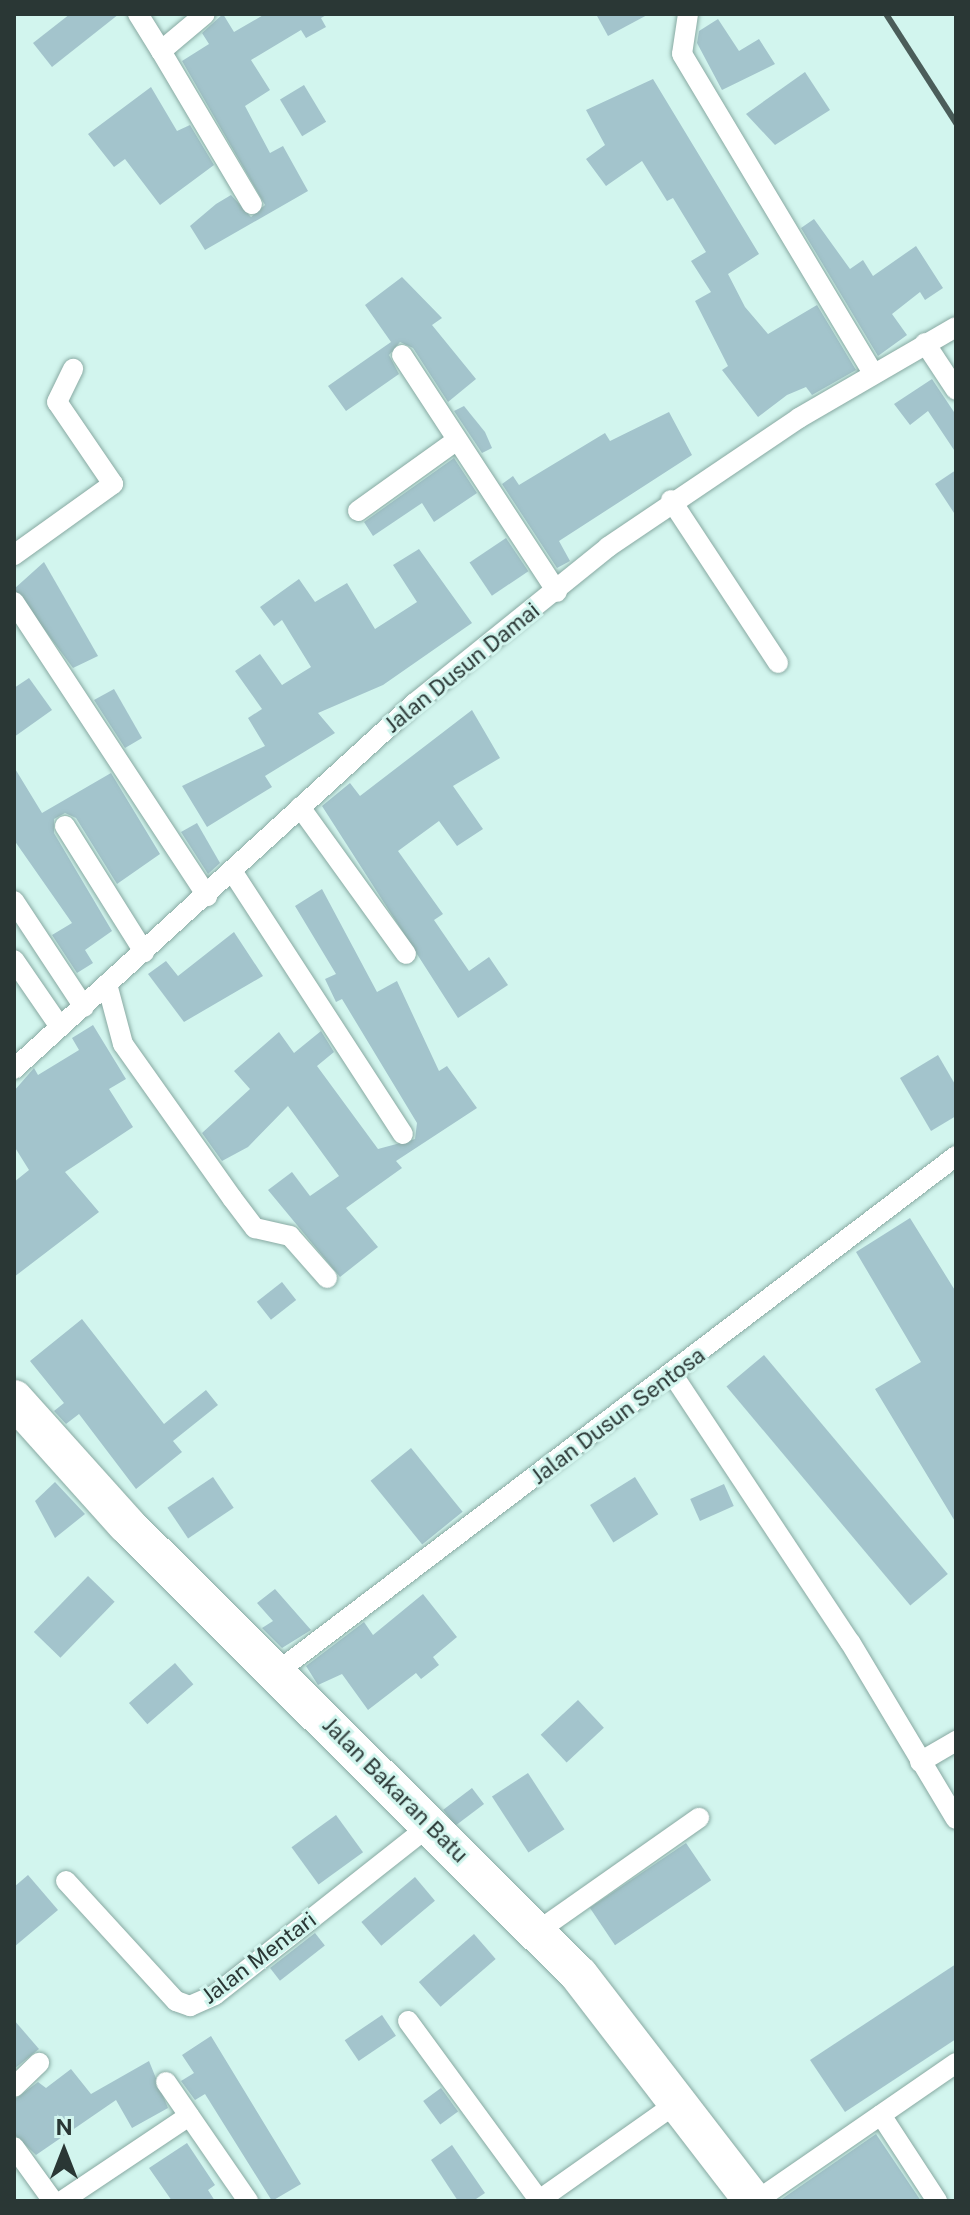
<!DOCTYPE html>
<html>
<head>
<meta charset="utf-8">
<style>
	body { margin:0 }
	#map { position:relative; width:970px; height:2215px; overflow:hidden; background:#d2f5ee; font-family:"Public Sans",sans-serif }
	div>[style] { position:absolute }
	.building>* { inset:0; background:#a3c4cc; transform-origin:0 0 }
	.roads { filter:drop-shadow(0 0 2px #88a9a2) drop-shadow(0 0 2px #88a9a2) }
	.street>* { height:20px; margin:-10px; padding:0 10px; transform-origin:10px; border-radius:10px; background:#fff }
	.highway>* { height:38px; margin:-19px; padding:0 19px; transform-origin:19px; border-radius:19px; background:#fff }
	.rail>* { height:6px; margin:-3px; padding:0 3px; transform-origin:3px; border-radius:3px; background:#4b5d5a }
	span { translate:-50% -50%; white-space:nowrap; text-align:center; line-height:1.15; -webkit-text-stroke:6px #d2f5ee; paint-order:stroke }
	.street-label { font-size:22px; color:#2a3735 }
	.frame { position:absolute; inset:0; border:16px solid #2a3735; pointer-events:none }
	.north { position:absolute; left:24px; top:2111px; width:80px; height:80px; -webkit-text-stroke:6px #d2f5ee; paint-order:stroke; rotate:0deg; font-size:22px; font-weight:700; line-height:32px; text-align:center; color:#2a3735 }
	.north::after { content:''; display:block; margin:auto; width:28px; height:36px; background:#2a3735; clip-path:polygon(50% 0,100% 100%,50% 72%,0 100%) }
</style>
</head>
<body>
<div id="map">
	<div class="building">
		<i style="clip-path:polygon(70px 14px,119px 14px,52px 67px,33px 43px)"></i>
		<i style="clip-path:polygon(223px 14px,234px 32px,265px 14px,328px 14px,321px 18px,326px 27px,306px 38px,301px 30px,251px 60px,270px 90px,245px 106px,270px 153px,283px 146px,308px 191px,205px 250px,190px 226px,216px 204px,231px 195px,251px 217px,265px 205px,182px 61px,209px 44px,202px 33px)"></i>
		<i style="clip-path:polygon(596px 14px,649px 14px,608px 36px)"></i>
		<i style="clip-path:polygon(718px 19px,739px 51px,759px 39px,775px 64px,722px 90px,697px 43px,699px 31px)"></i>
		<i style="clip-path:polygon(805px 72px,830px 110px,775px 145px,746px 114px)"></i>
		<i style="clip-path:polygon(653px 79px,759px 254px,728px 274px,745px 307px,768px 334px,817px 305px,856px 370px,812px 395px,806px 387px,787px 395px,758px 417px,722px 370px,728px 366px,695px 301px,711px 292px,691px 261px,706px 252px,673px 198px,667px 201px,642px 161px,606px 186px,586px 159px,605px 145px,586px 110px)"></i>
		<i style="left:304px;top:85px;width:43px;height:28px;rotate:59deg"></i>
		<i style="clip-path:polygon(151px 87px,177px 131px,190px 125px,214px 165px,160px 205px,125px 159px,114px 167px,88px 134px)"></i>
		<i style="clip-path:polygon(814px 219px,850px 269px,863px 260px,873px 276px,916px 246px,943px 288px,925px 300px,920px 292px,892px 314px,907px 335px,878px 356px,801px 228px)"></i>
		<i style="clip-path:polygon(402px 277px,442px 318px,432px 325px,476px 379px,448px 402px,413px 348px,400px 342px,389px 355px,399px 374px,346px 411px,328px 386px,391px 342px,365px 305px)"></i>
		<i style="clip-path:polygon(932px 379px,956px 415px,956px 453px,928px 411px,910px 425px,894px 404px)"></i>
		<i style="clip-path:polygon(464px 406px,485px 432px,492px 448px,482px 453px,454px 411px)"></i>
		<i style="clip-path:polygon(669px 412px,692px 455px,559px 541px,570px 561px,557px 568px,502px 484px,513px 476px,519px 485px,605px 433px,610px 441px)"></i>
		<i style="clip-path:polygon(454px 458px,477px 493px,434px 522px,422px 503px,373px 536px,364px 522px)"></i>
		<i style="clip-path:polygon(956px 470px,956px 516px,935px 484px)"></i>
		<i style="left:506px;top:538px;width:40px;height:44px;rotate:56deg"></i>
		<i style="clip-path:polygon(419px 549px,472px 623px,383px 685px,318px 713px,335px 733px,265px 776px,272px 787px,207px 827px,182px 786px,265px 746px,248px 718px,262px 709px,235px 671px,260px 654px,282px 685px,311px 667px,282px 620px,274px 626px,260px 607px,299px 579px,315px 602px,347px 583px,375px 629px,417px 602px,393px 565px)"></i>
		<i style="clip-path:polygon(44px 562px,98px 656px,73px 668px,14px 589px)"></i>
		<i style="clip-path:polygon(29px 678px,52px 710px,14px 737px,14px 688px)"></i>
		<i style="clip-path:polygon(114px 689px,142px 738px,125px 748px,94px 700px)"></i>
		<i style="clip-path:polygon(472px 710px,500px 758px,453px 786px,483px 829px,457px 846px,439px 821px,398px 851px,443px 914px,434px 920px,469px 971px,489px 957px,508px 985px,458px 1018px,322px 806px,350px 783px,360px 796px)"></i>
		<i style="clip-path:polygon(14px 767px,42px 813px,111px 773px,160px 854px,117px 884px,76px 818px,65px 813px,54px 819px,54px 833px,112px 931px,85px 950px,93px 963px,77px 973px,52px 935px,72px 923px,14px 840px)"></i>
		<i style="clip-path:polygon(197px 823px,220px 863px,208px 874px,181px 832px)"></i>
		<i style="clip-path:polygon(322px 889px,377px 992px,397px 981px,439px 1071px,447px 1066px,477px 1108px,396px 1161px,402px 1168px,346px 1208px,378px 1247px,340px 1277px,268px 1190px,292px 1172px,310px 1196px,339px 1176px,288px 1106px,248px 1147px,222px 1161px,202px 1133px,250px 1089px,234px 1071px,279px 1032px,294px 1053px,321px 1031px,334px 1052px,317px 1066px,378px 1149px,415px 1139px,417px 1123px,342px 999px,336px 1002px,325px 979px,336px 974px,295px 906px)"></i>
		<i style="clip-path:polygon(234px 932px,263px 976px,184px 1022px,148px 974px,166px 961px,178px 976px)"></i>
		<i style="clip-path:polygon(93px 1025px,126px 1079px,109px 1089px,133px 1127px,65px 1172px,99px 1212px,14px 1277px,14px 1182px,29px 1170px,14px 1146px,14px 1091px,34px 1068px,38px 1075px,79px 1050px,72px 1038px)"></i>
		<i style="clip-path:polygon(938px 1055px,956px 1086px,956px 1116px,931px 1131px,900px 1078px)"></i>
		<i style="clip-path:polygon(910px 1218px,956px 1292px,956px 1523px,875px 1389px,921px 1362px,856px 1252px)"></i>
		<i style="left:282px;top:1282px;width:23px;height:32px;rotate:52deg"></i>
		<i style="clip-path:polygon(82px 1319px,164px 1424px,206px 1390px,218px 1405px,173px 1441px,182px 1452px,136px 1489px,79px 1414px,66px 1424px,54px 1411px,64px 1403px,30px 1361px)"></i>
		<i style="left:764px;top:1355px;width:286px;height:49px;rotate:50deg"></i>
		<i style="left:411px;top:1448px;width:82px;height:52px;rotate:51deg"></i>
		<i style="left:213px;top:1477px;width:37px;height:55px;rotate:56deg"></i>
		<i style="left:635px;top:1477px;width:44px;height:53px;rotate:58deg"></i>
		<i style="clip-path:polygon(55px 1482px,85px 1514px,55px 1538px,35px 1501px)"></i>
		<i style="left:724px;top:1484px;width:24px;height:37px;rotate:66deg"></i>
		<i style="left:88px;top:1576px;width:37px;height:78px;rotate:44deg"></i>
		<i style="clip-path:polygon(275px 1589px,311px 1630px,282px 1648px,262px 1628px,273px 1621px,257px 1603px)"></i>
		<i style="clip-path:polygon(423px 1594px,457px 1637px,433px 1657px,439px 1665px,421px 1679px,416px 1673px,368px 1710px,342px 1674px,318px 1685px,306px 1666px,364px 1622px,373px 1635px)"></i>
		<i style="left:175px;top:1663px;width:28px;height:61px;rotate:49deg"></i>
		<i style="left:578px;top:1700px;width:38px;height:51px;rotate:47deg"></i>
		<i style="left:528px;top:1773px;width:67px;height:43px;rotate:57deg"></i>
		<i style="left:472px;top:1788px;width:20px;height:36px;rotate:53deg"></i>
		<i style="left:336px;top:1815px;width:46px;height:55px;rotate:54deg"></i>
		<i style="left:686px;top:1843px;width:45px;height:116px;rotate:56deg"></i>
		<i style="clip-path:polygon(28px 1875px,58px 1910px,14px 1947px,14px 1887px)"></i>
		<i style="left:415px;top:1877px;width:31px;height:70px;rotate:50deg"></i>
		<i style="left:315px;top:1933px;width:16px;height:57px;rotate:52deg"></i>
		<i style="left:474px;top:1934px;width:33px;height:73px;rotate:49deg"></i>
		<i style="clip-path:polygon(956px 1964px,956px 2039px,845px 2112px,810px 2060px)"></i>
		<i style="left:382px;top:2015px;width:25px;height:45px;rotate:56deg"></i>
		<i style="clip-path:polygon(14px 2020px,39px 2049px,14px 2069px)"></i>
		<i style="clip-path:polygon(211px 2036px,301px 2184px,272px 2201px,205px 2094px,195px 2100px,181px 2081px,194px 2073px,182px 2055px)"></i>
		<i style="clip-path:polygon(149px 2061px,168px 2108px,132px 2128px,116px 2100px,36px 2155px,14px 2134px,14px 2100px,38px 2082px,46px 2088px,71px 2069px,91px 2094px)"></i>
		<i style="left:441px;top:2088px;width:29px;height:22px;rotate:54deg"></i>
		<i style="clip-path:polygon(876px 2134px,921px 2201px,779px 2201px)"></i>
		<i style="clip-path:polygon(187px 2143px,215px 2185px,208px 2190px,215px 2201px,172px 2201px,149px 2168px)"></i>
		<i style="clip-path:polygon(452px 2145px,485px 2193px,473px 2201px,458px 2201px,431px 2160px)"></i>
	</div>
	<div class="roads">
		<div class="street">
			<i style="left:138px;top:14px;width:44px;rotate:58.1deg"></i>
			<i style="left:161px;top:51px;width:57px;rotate:-40.1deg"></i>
			<i style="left:688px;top:14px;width:40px;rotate:98.5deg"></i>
			<i style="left:682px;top:54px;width:372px;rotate:59.1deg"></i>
			<i style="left:161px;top:51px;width:178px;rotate:59.3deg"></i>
			<i style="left:925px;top:343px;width:56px;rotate:56.6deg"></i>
			<i style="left:402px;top:355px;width:283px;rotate:56.8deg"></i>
			<i style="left:671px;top:500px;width:195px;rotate:56.7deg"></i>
			<i style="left:358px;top:511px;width:122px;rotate:-35.6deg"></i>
			<i style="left:14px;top:555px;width:122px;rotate:-35.6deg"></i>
			<i style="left:113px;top:484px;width:99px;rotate:-124.3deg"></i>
			<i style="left:57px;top:402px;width:37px;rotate:-64deg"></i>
			<i style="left:14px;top:602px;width:352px;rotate:56.7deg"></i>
			<i style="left:300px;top:807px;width:181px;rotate:54.2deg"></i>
			<i style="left:65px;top:826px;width:149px;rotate:57.9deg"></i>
			<i style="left:234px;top:874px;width:310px;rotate:57deg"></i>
			<i style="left:14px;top:901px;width:127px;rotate:56.6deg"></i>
			<i style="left:14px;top:960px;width:81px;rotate:55.5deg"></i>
			<i style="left:107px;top:984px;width:62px;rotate:75.1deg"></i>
			<i style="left:123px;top:1044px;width:189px;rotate:54.7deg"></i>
			<i style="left:232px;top:1198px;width:38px;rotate:53deg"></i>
			<i style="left:255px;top:1228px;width:36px;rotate:13deg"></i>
			<i style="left:290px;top:1236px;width:56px;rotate:48.6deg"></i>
			<i style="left:14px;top:1069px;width:543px;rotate:-42.39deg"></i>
			<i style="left:415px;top:703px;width:248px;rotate:-38.9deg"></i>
			<i style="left:608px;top:547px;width:230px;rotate:-34deg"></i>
			<i style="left:799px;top:418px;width:181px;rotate:-30.1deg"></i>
			<i style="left:673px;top:1375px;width:320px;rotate:56.5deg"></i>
			<i style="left:850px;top:1642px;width:206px;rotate:59.1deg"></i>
			<i style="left:277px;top:1672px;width:853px;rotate:-37.23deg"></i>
			<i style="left:920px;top:1762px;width:42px;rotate:-30.3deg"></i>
			<i style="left:66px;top:1881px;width:163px;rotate:47.5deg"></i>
			<i style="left:176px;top:2001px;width:15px;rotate:20deg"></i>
			<i style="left:190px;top:2006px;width:27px;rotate:-24deg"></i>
			<i style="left:215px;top:1995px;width:271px;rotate:-38.3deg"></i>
			<i style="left:538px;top:1931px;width:197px;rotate:-35.1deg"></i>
			<i style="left:408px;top:2021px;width:222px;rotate:53.8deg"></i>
			<i style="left:166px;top:2082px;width:145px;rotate:55.4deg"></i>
			<i style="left:14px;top:2087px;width:35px;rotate:-44deg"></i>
			<i style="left:881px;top:2115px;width:103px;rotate:56.9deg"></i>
			<i style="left:14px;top:2147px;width:67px;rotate:54.2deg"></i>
			<i style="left:62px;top:2201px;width:153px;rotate:-33.8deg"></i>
			<i style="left:538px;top:2201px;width:175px;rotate:-35.2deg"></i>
			<i style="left:756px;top:2201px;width:243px;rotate:-34.6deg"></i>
		</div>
		<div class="highway">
			<i style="left:14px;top:1399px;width:168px;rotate:48.1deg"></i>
			<i style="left:126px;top:1524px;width:639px;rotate:44.87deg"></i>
			<i style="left:579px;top:1975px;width:285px;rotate:52.4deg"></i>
		</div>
	</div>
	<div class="rail">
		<i style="left:886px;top:14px;width:130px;rotate:57.3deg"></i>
	</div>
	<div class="street-label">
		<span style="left:462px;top:668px;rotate:-39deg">Jalan Dusun Damai</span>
		<span style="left:618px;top:1416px;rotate:-37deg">Jalan Dusun Sentosa</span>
		<span style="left:395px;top:1790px;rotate:45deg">Jalan Bakaran Batu</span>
		<span style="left:259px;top:1958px;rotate:-37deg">Jalan Mentari</span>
	</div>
	<div class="frame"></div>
	<div class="north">N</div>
</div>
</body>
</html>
